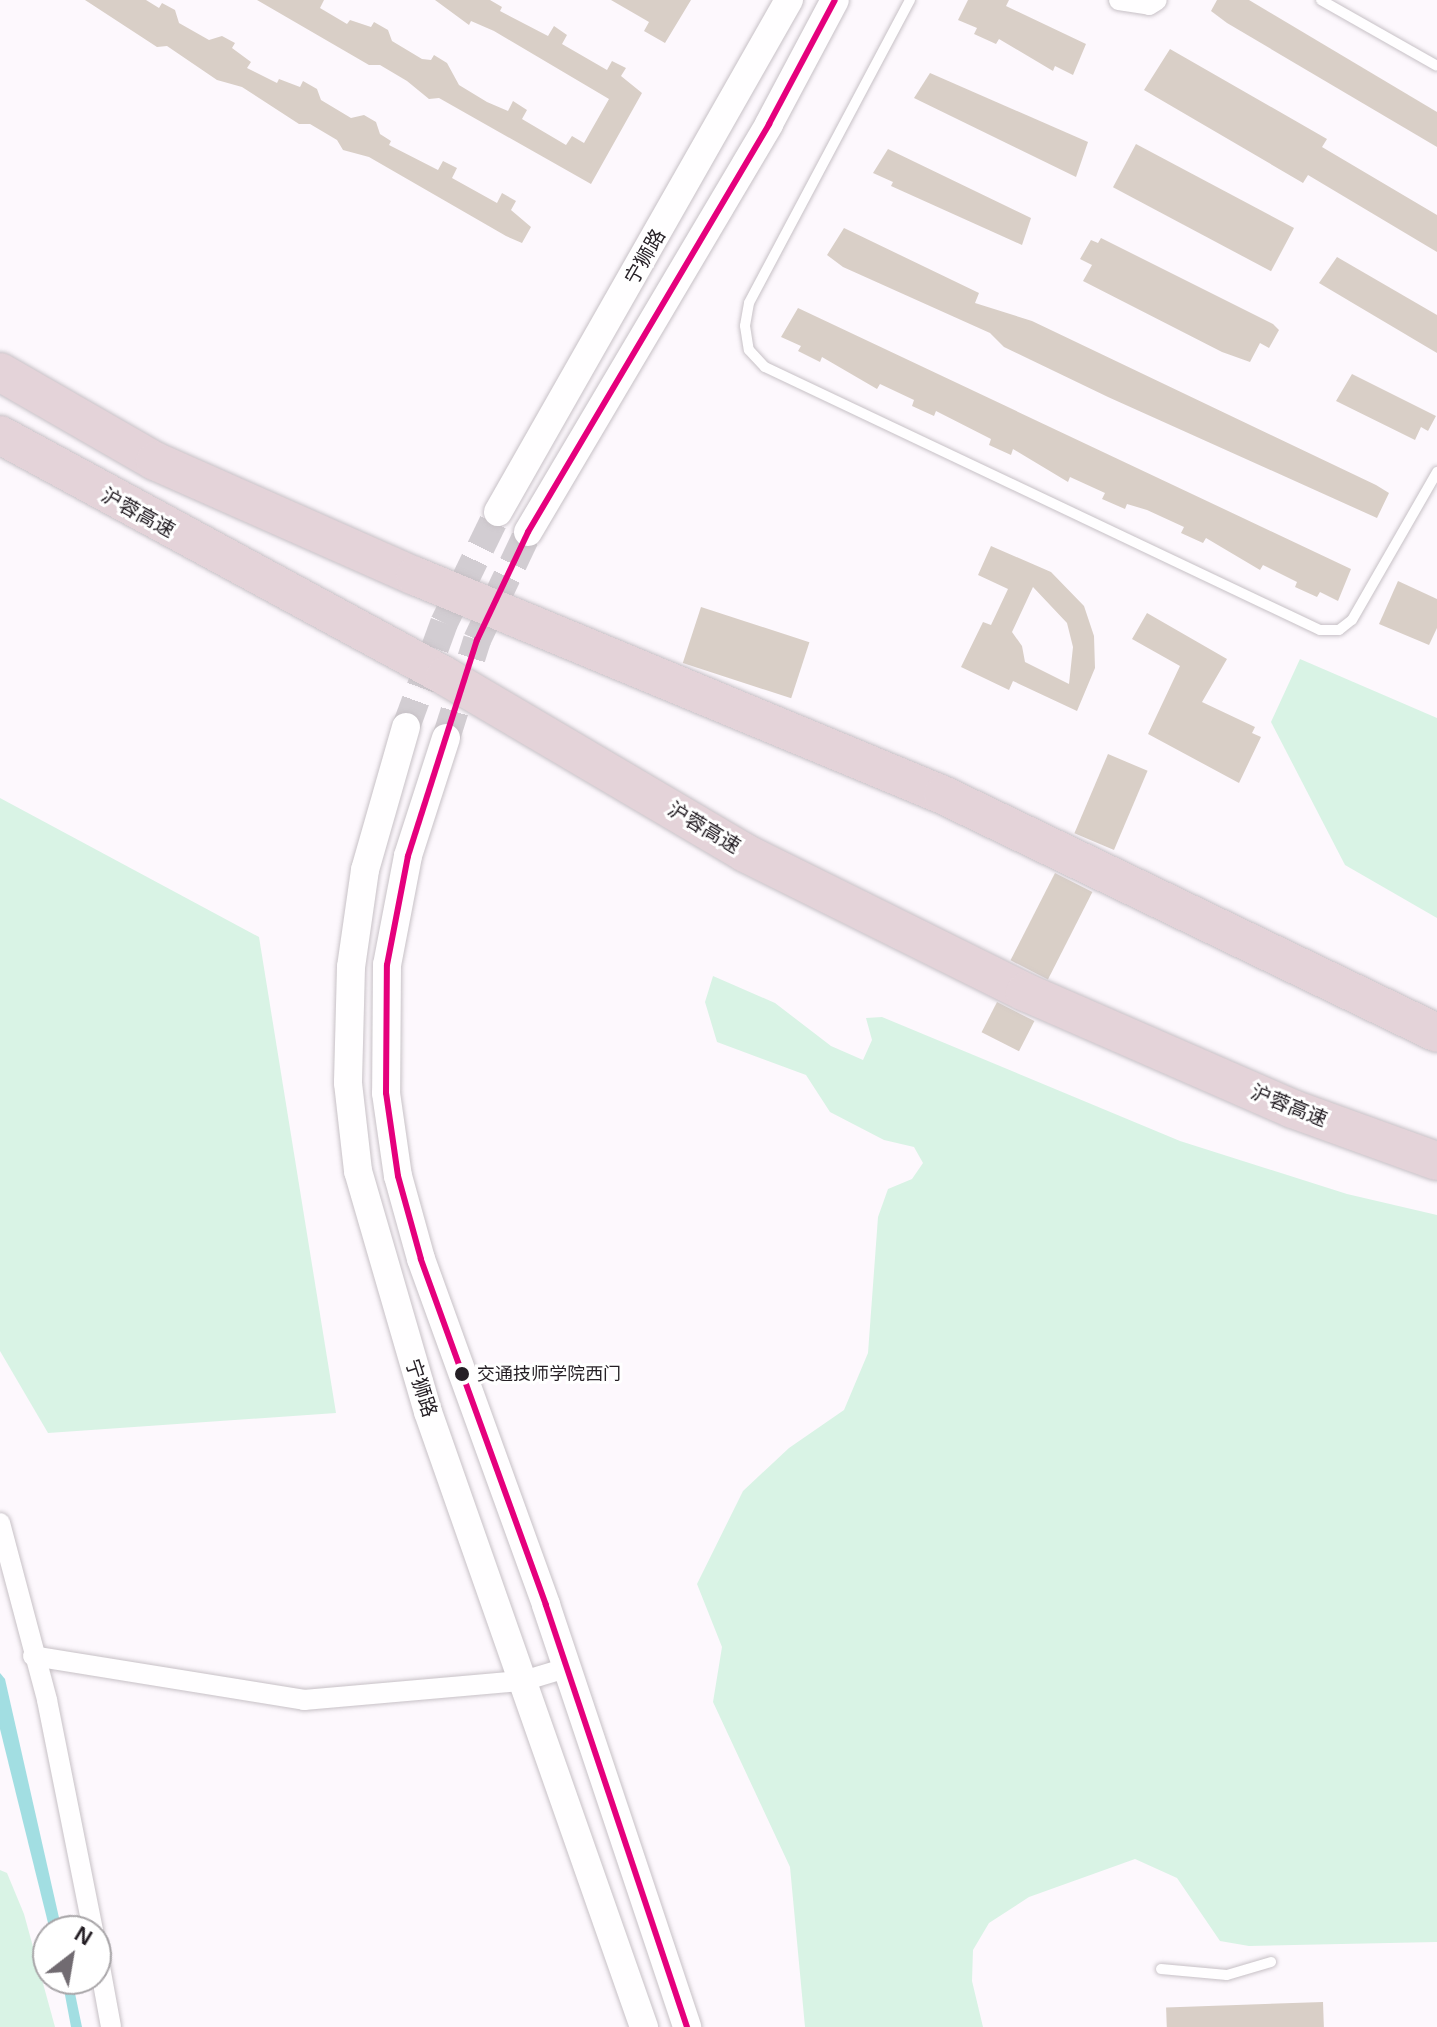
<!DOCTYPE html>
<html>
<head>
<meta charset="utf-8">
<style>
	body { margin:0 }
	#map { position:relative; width:1437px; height:2027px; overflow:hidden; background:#fdf8fd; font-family:Arial,"Noto Sans SC",sans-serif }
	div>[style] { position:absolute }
	.green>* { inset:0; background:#d9f3e5 }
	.water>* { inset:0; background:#a2dee2 }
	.building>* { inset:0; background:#d9cfc7; transform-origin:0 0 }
	.secondary-tunnel>* { height:28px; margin-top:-14px; transform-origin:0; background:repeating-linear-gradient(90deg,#d2cdd2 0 28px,transparent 0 42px) }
	.roads { filter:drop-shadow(0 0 2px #c7c1c6) drop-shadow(0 0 2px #c7c1c6) }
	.service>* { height:10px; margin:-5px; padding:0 5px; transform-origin:5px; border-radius:5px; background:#fffeff }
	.minor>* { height:20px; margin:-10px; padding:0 10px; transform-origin:10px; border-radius:10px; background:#fffeff }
	.secondary>* { height:28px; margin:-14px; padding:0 14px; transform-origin:14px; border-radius:14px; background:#fffeff }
	.motorway>* { height:38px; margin:-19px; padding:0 19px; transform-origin:19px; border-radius:19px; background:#e4d3d9 }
	.bus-1>* { height:6px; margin:-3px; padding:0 3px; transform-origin:3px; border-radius:3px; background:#e5007d }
	.dots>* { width:22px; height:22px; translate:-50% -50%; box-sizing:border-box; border:4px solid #fff; border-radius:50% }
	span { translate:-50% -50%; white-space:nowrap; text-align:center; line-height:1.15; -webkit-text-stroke:6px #fff; paint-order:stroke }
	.bus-label { font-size:18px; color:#251f25 }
	.left { translate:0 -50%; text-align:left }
	.street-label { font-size:20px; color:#251f25 }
	.north { position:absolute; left:32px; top:1915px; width:80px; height:80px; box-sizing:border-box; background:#fff; border:2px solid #a8a5a8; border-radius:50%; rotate:31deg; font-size:22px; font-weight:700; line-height:32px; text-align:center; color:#251f25 }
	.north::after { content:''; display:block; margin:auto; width:28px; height:36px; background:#716b71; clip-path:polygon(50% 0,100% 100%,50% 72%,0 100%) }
</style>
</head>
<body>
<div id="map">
	<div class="green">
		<i style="clip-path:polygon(1300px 659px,1437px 718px,1437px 918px,1345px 865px,1271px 722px)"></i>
		<i style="clip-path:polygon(0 798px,259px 937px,336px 1413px,48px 1433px,0 1351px)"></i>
		<i style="clip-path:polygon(713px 976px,775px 1003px,831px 1046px,863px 1060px,872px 1040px,866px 1018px,882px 1017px,1180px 1141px,1347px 1194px,1437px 1215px,1437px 1942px,1249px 1946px,1220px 1941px,1177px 1878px,1135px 1859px,1029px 1897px,989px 1923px,973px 1950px,972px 1981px,983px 2027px,805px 2027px,790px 1867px,713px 1702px,722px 1647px,697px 1584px,743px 1491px,789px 1448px,844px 1410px,868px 1353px,878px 1217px,888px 1189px,912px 1179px,923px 1163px,914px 1147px,884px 1140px,830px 1112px,806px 1075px,717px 1042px,705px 1002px)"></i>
		<i style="clip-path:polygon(0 1870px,7px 1873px,24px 1914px,55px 2027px,0 2027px)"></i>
	</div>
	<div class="water">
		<i style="clip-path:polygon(0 1673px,5px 1679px,62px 1931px,50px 1931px,0 1729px)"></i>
		<i style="clip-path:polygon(62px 1979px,72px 1979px,82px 2027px,71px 2027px)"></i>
	</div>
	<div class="building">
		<i style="clip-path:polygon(85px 0,146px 0,159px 8px,162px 3px,175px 10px,179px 23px,209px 40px,222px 36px,235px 43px,232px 48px,251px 62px,247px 68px,277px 83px,279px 79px,300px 87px,303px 81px,317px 89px,321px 100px,351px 118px,364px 115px,376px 122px,380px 134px,391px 141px,389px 145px,438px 170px,443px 161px,457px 168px,452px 178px,497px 203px,502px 193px,516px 201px,511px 210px,531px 227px,522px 243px,506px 236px,369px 157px,343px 150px,337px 140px,310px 124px,299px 124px,242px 87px,217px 80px,167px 46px,157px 47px)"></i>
		<i style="clip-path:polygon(257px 0,324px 0,320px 8px,347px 24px,350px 20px,371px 27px,374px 22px,388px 30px,392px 41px,422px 59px,431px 60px,434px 55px,447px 63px,459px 85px,487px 102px,508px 111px,513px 101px,527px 110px,522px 119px,566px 145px,572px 136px,584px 143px,609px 99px,494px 31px,471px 21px,469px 25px,435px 0,490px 0,502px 7px,500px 11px,548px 36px,554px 26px,567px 35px,562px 44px,607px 70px,612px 61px,626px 68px,621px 76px,642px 93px,591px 184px,439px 98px,429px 99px,407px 81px,380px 65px,369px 65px)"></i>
		<i style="clip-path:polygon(611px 0,691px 0,665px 43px,644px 31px,649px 22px)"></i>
		<i style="clip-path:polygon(968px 0,1009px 0,1006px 6px,1086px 44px,1073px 75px,1055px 66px,1053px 71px,999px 39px,996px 44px,974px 34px,977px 28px,958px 20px)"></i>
		<i style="clip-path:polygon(1217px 0,1249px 0,1437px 112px,1437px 147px,1227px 23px,1211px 11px)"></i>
		<i style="clip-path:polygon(1170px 49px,1327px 139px,1322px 147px,1437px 215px,1437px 252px,1308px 175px,1303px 183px,1144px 90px)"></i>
		<i style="clip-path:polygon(930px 73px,1088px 142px,1076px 177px,914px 98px)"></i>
		<i style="left:1136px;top:144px;width:179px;height:49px;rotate:28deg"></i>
		<i style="clip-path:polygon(888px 149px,1031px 218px,1022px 245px,891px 186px,893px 182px,873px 173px)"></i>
		<i style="clip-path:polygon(844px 228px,979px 293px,975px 303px,1032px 321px,1376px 485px,1389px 493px,1377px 518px,1108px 397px,1004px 347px,990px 333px,843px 267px,827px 255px)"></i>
		<i style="clip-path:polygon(1101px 238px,1273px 324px,1279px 330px,1269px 348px,1260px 343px,1250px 362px,1222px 352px,1083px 281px,1092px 265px,1080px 259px,1091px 240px,1098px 243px)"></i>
		<i style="clip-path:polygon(1337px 257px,1437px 315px,1437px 353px,1319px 283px)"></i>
		<i style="clip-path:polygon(798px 308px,1351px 569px,1338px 601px,1320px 592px,1317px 597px,1295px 587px,1297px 582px,1263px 565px,1260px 570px,1206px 538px,1203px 543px,1181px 533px,1184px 527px,1147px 510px,1127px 504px,1125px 509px,1102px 499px,1105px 493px,1070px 477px,1068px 482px,1013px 449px,1011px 455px,989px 445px,991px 439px,936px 411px,934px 416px,912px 406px,914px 400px,880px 384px,877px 389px,822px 357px,820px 362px,798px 351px,801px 346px,781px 337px)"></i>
		<i style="clip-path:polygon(1352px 374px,1436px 416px,1428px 431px,1421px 427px,1415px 440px,1336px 401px)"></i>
		<i style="clip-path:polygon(evenodd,991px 546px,1051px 572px,1084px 606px,1094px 636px,1095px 668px,1077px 711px,1013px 681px,1009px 690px,961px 667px,983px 622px,991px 625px,1008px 589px,978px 575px,991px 546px,1033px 587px,1067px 623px,1073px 647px,1069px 684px,1025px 662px,1022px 646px,1012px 632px,1033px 587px)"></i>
		<i style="clip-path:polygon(1398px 581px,1437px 599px,1437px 628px,1429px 645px,1379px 624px)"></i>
		<i style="left:701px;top:607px;width:114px;height:59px;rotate:18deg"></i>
		<i style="clip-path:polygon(1147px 613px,1227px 659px,1202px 702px,1255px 727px,1252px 733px,1261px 737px,1239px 783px,1148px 734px,1180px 666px,1132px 639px)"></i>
		<i style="left:1108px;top:754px;width:43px;height:86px;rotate:23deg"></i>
		<i style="left:1055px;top:873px;width:42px;height:98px;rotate:27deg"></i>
		<i style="left:997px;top:1002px;width:42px;height:34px;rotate:27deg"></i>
		<i style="left:1323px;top:2002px;width:25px;height:157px;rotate:88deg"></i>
	</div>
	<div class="secondary-tunnel">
		<i style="left:406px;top:727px;width:111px;rotate:-69.9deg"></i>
		<i style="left:444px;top:623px;width:123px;rotate:-64.1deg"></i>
		<i style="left:446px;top:738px;width:103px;rotate:-72.4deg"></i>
		<i style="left:477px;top:640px;width:119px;rotate:-64.7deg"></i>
	</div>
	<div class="roads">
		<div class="service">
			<i style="left:910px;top:0;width:343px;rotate:118deg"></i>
			<i style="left:749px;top:303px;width:23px;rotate:100deg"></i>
			<i style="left:745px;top:326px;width:24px;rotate:81deg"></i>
			<i style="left:749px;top:350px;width:23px;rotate:47deg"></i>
			<i style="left:765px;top:367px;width:614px;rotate:25.36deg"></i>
			<i style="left:1320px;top:630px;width:19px"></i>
			<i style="left:1339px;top:630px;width:16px;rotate:-38deg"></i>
			<i style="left:1352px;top:620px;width:171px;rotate:-60.1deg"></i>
			<i style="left:1321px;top:0;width:133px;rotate:29.6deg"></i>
			<i style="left:1161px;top:1969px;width:66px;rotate:5.2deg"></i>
			<i style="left:1227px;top:1975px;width:46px;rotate:-16.5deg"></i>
		</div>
		<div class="minor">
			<i style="left:1119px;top:0;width:30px;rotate:9deg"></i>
			<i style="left:1149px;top:5px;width:9px;rotate:-32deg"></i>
			<i style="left:0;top:1523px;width:183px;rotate:75.1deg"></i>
			<i style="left:47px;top:1700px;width:236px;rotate:78.7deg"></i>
			<i style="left:33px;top:1656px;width:275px;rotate:9.2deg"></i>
			<i style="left:304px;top:1700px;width:220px;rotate:-5deg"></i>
			<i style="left:523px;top:1681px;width:45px;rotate:-16.8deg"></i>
			<i style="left:96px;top:1945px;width:83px;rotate:79.6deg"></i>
		</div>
		<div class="secondary">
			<i style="left:498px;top:512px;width:589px;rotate:-60.39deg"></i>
			<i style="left:528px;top:532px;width:474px;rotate:-59.4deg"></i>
			<i style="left:769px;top:124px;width:140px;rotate:-62deg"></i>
			<i style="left:406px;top:727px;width:149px;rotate:106deg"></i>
			<i style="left:365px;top:870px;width:98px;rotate:98.2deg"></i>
			<i style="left:351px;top:967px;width:116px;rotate:91.5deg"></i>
			<i style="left:348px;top:1083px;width:89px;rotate:83.5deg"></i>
			<i style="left:358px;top:1171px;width:251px;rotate:73.8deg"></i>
			<i style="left:428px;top:1412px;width:652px;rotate:70.65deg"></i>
			<i style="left:446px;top:738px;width:124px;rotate:107.9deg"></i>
			<i style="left:408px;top:856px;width:111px;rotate:100.9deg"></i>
			<i style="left:387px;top:965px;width:128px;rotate:90.4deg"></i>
			<i style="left:386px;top:1093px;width:84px;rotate:81.8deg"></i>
			<i style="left:398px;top:1176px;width:86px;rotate:74.5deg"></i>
			<i style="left:421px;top:1259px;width:368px;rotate:70.1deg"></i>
			<i style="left:546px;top:1605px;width:445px;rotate:71.5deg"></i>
		</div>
		<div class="motorway">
			<i style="left:0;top:372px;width:179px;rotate:29.9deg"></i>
			<i style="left:155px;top:461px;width:284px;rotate:23.9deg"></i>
			<i style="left:415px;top:576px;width:572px;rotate:22.53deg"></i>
			<i style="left:943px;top:795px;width:548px;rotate:25.72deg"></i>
			<i style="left:0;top:435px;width:506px;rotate:28.44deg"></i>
			<i style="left:445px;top:676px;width:348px;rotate:30.5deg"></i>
			<i style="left:745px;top:853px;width:313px;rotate:26.4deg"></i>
			<i style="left:1025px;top:992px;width:292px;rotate:23.6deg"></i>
			<i style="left:1293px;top:1109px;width:153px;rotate:19.9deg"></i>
		</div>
	</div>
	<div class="bus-1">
		<i style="left:687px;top:2027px;width:445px;rotate:-108.5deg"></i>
		<i style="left:546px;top:1605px;width:368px;rotate:-109.9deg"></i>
		<i style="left:421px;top:1259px;width:86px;rotate:-105.5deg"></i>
		<i style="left:398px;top:1176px;width:84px;rotate:-98.2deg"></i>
		<i style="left:386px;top:1093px;width:128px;rotate:-89.6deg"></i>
		<i style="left:387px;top:965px;width:111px;rotate:-79.1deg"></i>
		<i style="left:408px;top:856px;width:227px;rotate:-72.3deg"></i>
		<i style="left:477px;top:640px;width:119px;rotate:-64.7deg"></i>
		<i style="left:528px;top:532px;width:474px;rotate:-59.4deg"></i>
		<i style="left:769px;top:124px;width:140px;rotate:-62deg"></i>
	</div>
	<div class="dots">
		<i style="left:462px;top:1374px;background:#251f25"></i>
	</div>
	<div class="bus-label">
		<span class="left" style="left:477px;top:1374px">交通技师学院西门</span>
	</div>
	<div class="street-label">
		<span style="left:645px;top:257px;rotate:-60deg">宁狮路</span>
		<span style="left:138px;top:513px;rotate:29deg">沪蓉高速</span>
		<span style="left:704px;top:828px;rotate:31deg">沪蓉高速</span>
		<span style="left:1289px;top:1106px;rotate:22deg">沪蓉高速</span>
		<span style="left:421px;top:1388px;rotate:72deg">宁狮路</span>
	</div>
	<div class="north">N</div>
</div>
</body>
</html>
